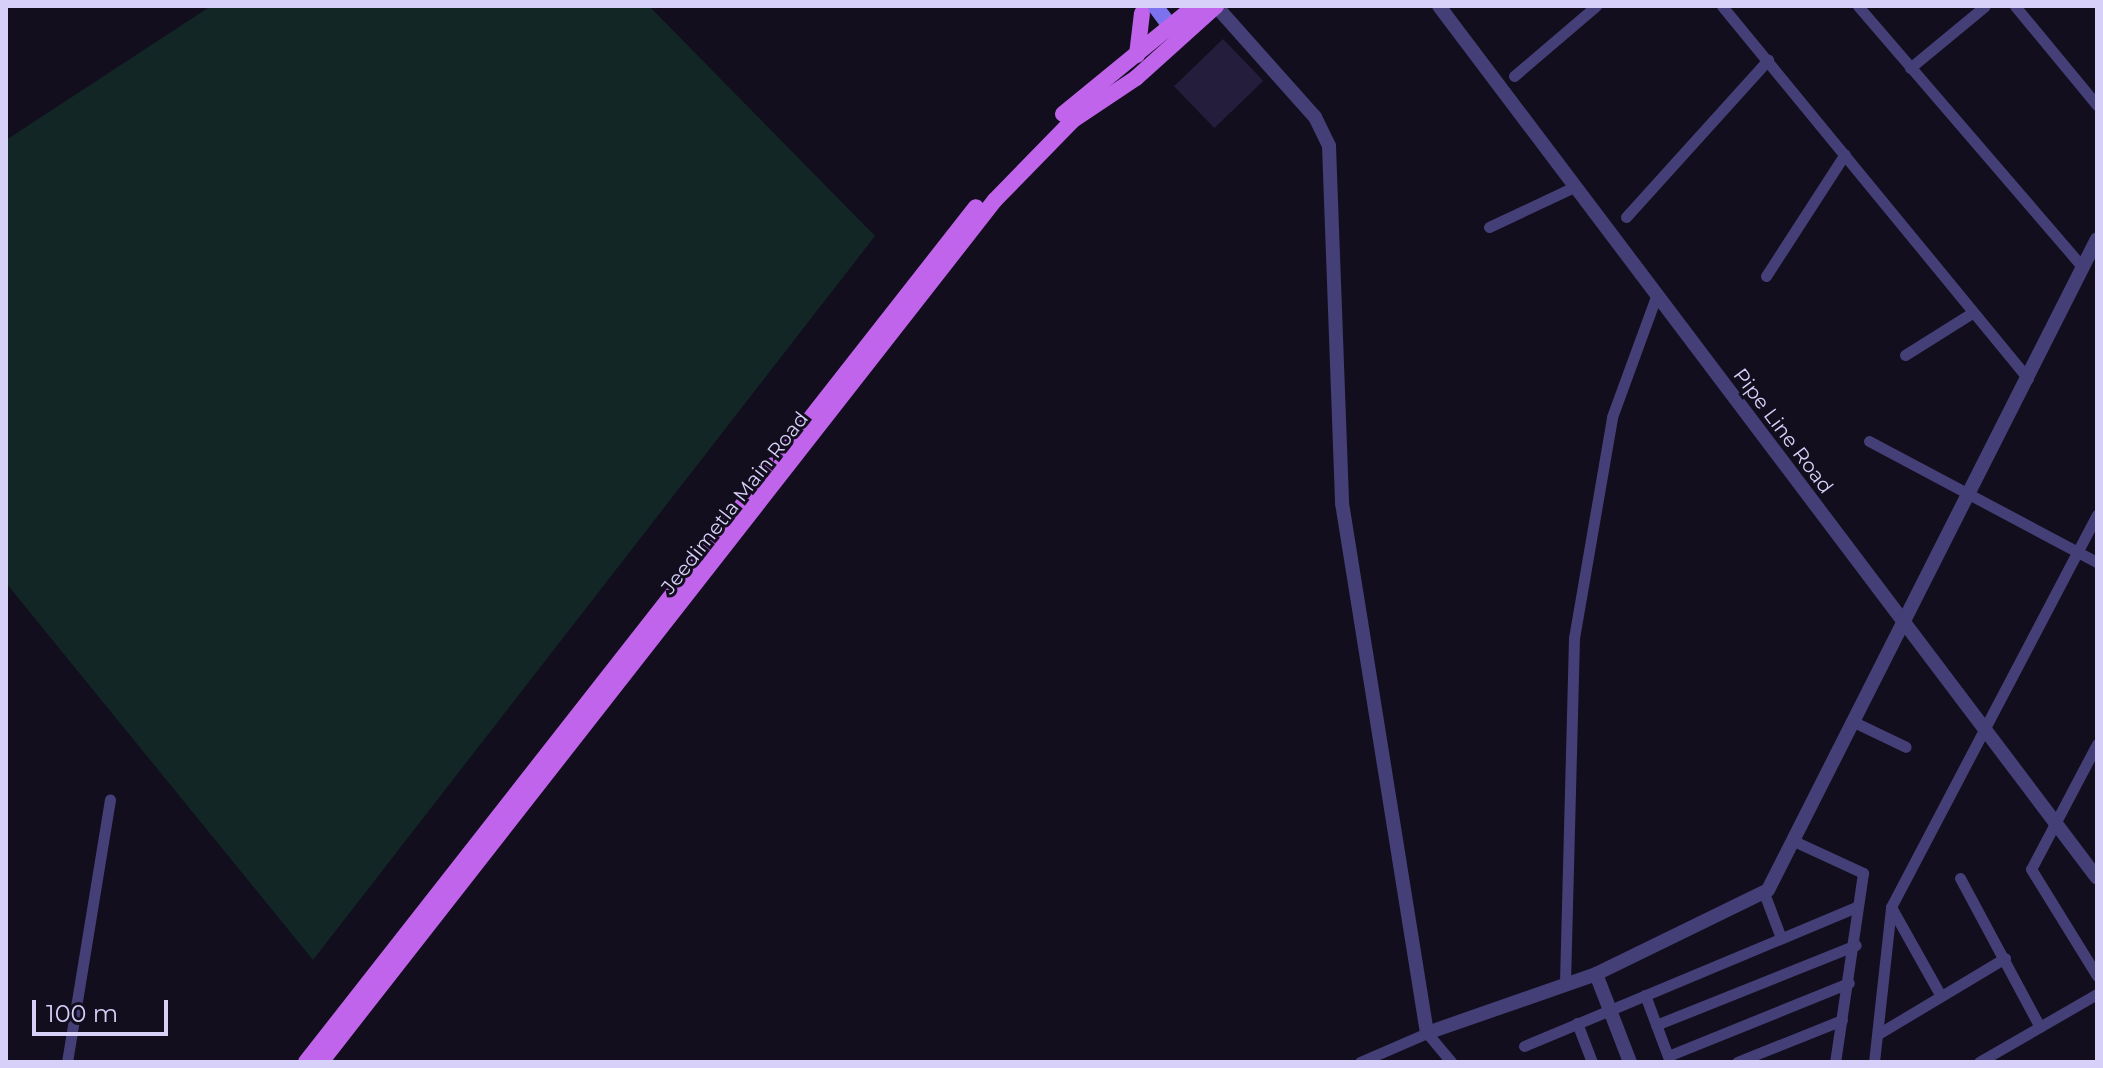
<!DOCTYPE html>
<html>
<head>
<meta charset="utf-8">
<style>
	body { margin:0 }
	#map { position:relative; width:2103px; height:1068px; overflow:hidden; background:#120e1d; font-family:Montserrat,sans-serif }
	div>[style] { position:absolute }
	.green>* { inset:0; background:#122626 }
	.building>* { inset:0; background:#251d3c; transform-origin:0 0 }
	.minor>* { height:11px; margin:-5.5px; padding:0 5.5px; transform-origin:5.5px; border-radius:5.5px; background:#443f77 }
	.tertiary>* { height:14px; margin:-7px; padding:0 7px; transform-origin:7px; border-radius:7px; background:#443f77 }
	.secondary>* { height:16px; margin:-8px; padding:0 8px; transform-origin:8px; border-radius:8px; background:#7c72ee }
	.primary>* { height:16px; margin:-8px; padding:0 8px; transform-origin:8px; border-radius:8px; background:#c164ec }
	span { translate:-50% -50%; white-space:nowrap; text-align:center; line-height:1.15; -webkit-text-stroke:6px #120e1d; paint-order:stroke }
	.street-label { font-size:20px; color:#d7d0f9 }
	.frame { position:absolute; inset:0; border:8px solid #d7d0f9; pointer-events:none }
	.scale { position:absolute; left:32px; top:1000px; width:136px; height:36px; box-sizing:border-box; border:4px solid #d7d0f9; border-top:0; padding-left:10px; font-size:24px; line-height:28px; white-space:nowrap; color:#d7d0f9; -webkit-text-stroke:6px #120e1d; paint-order:stroke }
</style>
</head>
<body>
<div id="map">
	<div class="green">
		<i style="clip-path:polygon(211px 6px,649px 6px,875px 236px,313px 960px,6px 583px,6px 140px)"></i>
	</div>
	<div class="building">
		<i style="left:1223px;top:39px;width:58px;height:68px;rotate:46deg"></i>
	</div>
	<div class="minor">
		<i style="left:1722px;top:6px;width:482px;rotate:50.6deg"></i>
		<i style="left:1858px;top:6px;width:343px;rotate:49.3deg"></i>
		<i style="left:2015px;top:6px;width:129px;rotate:50.4deg"></i>
		<i style="left:1910px;top:68px;width:97px;rotate:-39.6deg"></i>
		<i style="left:1514px;top:76px;width:108px;rotate:-40.5deg"></i>
		<i style="left:1626px;top:217px;width:212px;rotate:-47.9deg"></i>
		<i style="left:1489px;top:227px;width:94px;rotate:-25.2deg"></i>
		<i style="left:1766px;top:276px;width:145px;rotate:-57.1deg"></i>
		<i style="left:1905px;top:355px;width:79px;rotate:-32.1deg"></i>
		<i style="left:1869px;top:441px;width:258px;rotate:28deg"></i>
		<i style="left:1856px;top:723px;width:55px;rotate:25.6deg"></i>
		<i style="left:2097px;top:744px;width:141px;rotate:117.8deg"></i>
		<i style="left:2031px;top:869px;width:126px;rotate:58.3deg"></i>
		<i style="left:1796px;top:842px;width:74px;rotate:24.8deg"></i>
		<i style="left:1863px;top:873px;width:191px;rotate:98.4deg"></i>
		<i style="left:1960px;top:878px;width:169px;rotate:61.8deg"></i>
		<i style="left:1764px;top:893px;width:48px;rotate:69.3deg"></i>
		<i style="left:1891px;top:907px;width:102px;rotate:60.7deg"></i>
		<i style="left:1565px;top:982px;width:344px;rotate:-88.5deg"></i>
		<i style="left:1574px;top:638px;width:224px;rotate:-80.2deg"></i>
		<i style="left:1612px;top:417px;width:131px;rotate:-69.9deg"></i>
		<i style="left:1645px;top:995px;width:72px;rotate:69.5deg"></i>
		<i style="left:1577px;top:1023px;width:42px;rotate:69deg"></i>
		<i style="left:1656px;top:1025px;width:215px;rotate:-21.8deg"></i>
		<i style="left:1878px;top:1034px;width:148px;rotate:-30.9deg"></i>
		<i style="left:1524px;top:1046px;width:361px;rotate:-22.7deg"></i>
		<i style="left:1668px;top:1056px;width:195px;rotate:-22deg"></i>
		<i style="left:67px;top:1062px;width:266px;rotate:-80.7deg"></i>
		<i style="left:1360px;top:1062px;width:73px;rotate:-23.4deg"></i>
		<i style="left:1427px;top:1033px;width:38px;rotate:50deg"></i>
		<i style="left:1737px;top:1062px;width:113px;rotate:-21.8deg"></i>
		<i style="left:1874px;top:1062px;width:156px;rotate:-83.7deg"></i>
		<i style="left:1891px;top:907px;width:443px;rotate:-62.3deg"></i>
		<i style="left:1979px;top:1062px;width:136px;rotate:-30deg"></i>
	</div>
	<div class="tertiary">
		<i style="left:1216px;top:6px;width:149px;rotate:48.3deg"></i>
		<i style="left:1315px;top:117px;width:32px;rotate:64deg"></i>
		<i style="left:1329px;top:146px;width:357px;rotate:87.9deg"></i>
		<i style="left:1342px;top:503px;width:537px;rotate:80.89deg"></i>
		<i style="left:1427px;top:1033px;width:179px;rotate:-19.2deg"></i>
		<i style="left:1596px;top:974px;width:94px;rotate:68.9deg"></i>
		<i style="left:1439px;top:6px;width:1092px;rotate:52.96deg"></i>
		<i style="left:1596px;top:974px;width:191px;rotate:-26deg"></i>
		<i style="left:1768px;top:890px;width:729px;rotate:-63.19deg"></i>
	</div>
	<div class="secondary">
		<i style="left:1155px;top:6px;width:35px;rotate:53deg"></i>
	</div>
	<div class="primary">
		<i style="left:1137px;top:55px;width:42px;rotate:-83.2deg"></i>
		<i style="left:1063px;top:114px;width:171px;rotate:-39.3deg"></i>
		<i style="left:306px;top:1062px;width:1086px;rotate:-51.92deg"></i>
		<i style="left:321px;top:1062px;width:1094px;rotate:-51.98deg"></i>
		<i style="left:995px;top:200px;width:112px;rotate:-45.7deg"></i>
		<i style="left:1073px;top:120px;width:76px;rotate:-33.7deg"></i>
		<i style="left:1136px;top:78px;width:108px;rotate:-42deg"></i>
	</div>
	<div class="street-label">
		<span style="left:1783px;top:431px;rotate:53deg">Pipe Line Road</span>
		<span style="left:735px;top:503px;rotate:-52deg">Jeedimetla Main Road</span>
	</div>
	<div class="frame"></div>
	<div class="scale">100 m</div>
</div>
</body>
</html>
